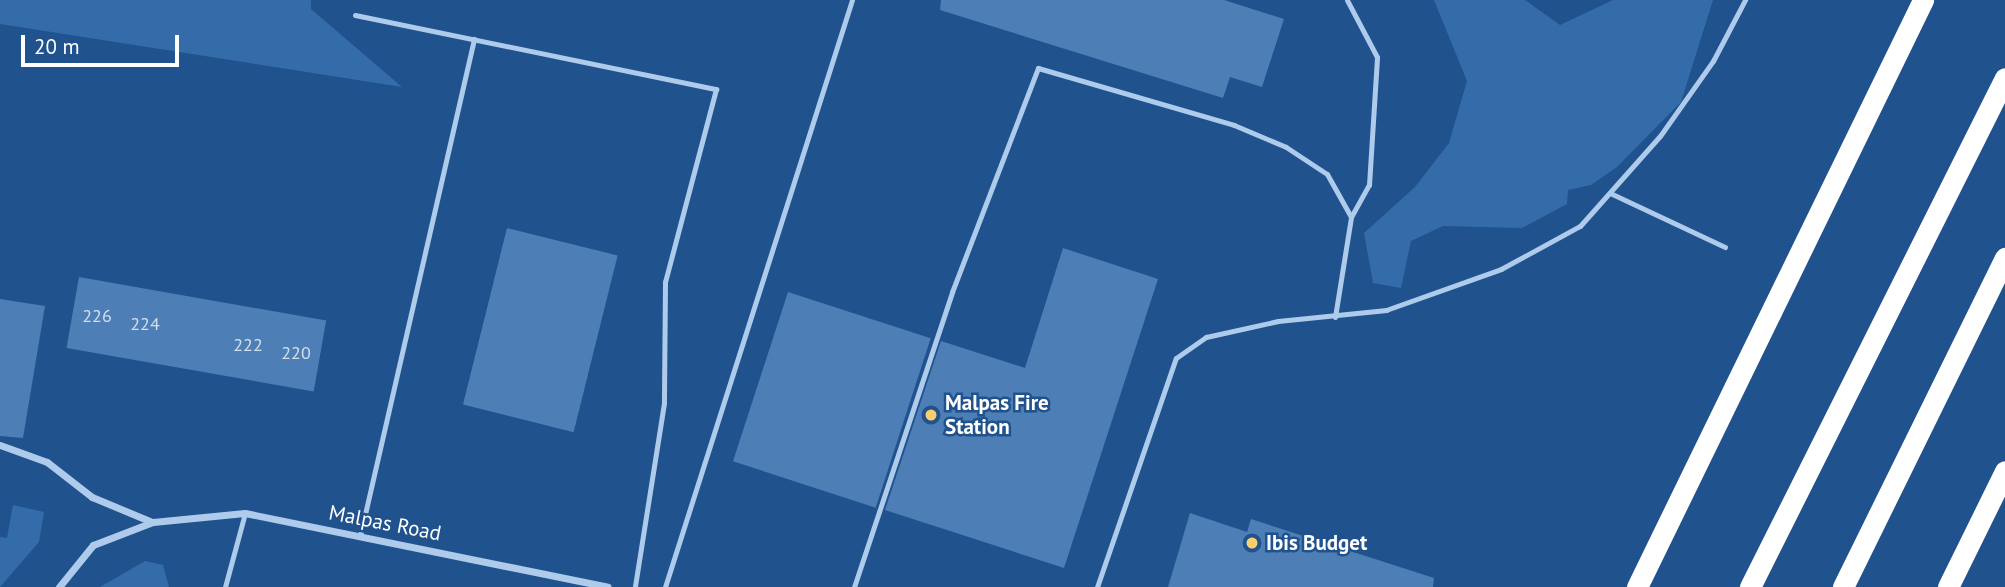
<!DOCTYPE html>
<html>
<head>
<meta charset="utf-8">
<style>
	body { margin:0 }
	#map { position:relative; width:2005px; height:587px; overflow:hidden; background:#20528d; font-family:"PT Sans",sans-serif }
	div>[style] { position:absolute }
	.green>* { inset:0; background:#346caa }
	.building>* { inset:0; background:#4d7eb6; transform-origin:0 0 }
	.service>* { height:5px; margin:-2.5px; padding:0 2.5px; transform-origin:2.5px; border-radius:2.5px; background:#aecbec }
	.minor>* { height:7px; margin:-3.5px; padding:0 3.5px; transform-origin:3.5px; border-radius:3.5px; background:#aecbec }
	.motorway>* { height:21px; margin:-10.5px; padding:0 10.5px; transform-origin:10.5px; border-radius:10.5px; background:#fff }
	.dots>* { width:19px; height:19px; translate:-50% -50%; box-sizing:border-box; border:4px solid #20528d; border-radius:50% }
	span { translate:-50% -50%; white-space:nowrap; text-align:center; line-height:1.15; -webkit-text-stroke:5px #20528d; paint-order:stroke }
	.number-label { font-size:18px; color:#d2dfed }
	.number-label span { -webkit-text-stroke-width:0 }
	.poi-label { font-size:21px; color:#fff; font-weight:700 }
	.left { translate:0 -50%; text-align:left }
	.street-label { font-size:21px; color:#fff }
	.scale { position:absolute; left:21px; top:35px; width:158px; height:32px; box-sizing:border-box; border:4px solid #fff; border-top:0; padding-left:9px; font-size:21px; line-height:24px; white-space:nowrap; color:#fff; -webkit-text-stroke:5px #20528d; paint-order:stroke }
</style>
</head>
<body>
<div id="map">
	<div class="green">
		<i style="clip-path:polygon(0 0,311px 0,311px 9px,402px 87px,0 24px)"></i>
		<i style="clip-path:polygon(1434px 0,1525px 0,1560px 25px,1613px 0,1713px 0,1681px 102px,1617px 167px,1591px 185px,1568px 190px,1567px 204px,1522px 228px,1443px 226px,1411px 241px,1401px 288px,1373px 283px,1364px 233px,1415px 187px,1449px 143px,1467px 81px)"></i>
		<i style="clip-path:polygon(13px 505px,44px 512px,39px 542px,0 587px,0 537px,7px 538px)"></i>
		<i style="clip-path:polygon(145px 561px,163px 565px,169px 587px,100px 587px)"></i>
	</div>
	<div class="building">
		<i style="clip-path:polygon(941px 0,1224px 0,1284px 19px,1262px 87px,1230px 77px,1223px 98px,940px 10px)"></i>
		<i style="left:507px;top:228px;width:114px;height:182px;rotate:14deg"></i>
		<i style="clip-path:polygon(1063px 248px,1158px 279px,1064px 568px,885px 510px,941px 341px,1025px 368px)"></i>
		<i style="left:79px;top:277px;width:251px;height:72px;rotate:10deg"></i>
		<i style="left:788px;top:292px;width:150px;height:178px;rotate:18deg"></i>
		<i style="clip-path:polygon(0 299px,45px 306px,23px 438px,0 436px)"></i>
		<i style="clip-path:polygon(1190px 513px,1247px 532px,1251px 519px,1434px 578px,1433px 587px,1168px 587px)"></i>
	</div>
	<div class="service">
		<i style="left:355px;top:15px;width:369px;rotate:11.6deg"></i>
		<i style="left:716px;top:89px;width:200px;rotate:104.8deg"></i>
		<i style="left:665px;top:282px;width:121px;rotate:90.5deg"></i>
		<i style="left:664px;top:403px;width:186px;rotate:99deg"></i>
		<i style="left:1610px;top:193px;width:127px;rotate:25.2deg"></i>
		<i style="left:1335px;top:317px;width:101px;rotate:-80.9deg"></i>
		<i style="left:1351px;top:217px;width:37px;rotate:-61deg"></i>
		<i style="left:1369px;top:185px;width:128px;rotate:-86.4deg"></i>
		<i style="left:1377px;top:57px;width:64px;rotate:-117.8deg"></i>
		<i style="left:360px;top:536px;width:510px;rotate:-77.08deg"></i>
		<i style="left:225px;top:587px;width:77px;rotate:-74.9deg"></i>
		<i style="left:665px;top:587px;width:616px;rotate:-72.33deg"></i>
		<i style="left:854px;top:587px;width:311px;rotate:-71.6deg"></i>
		<i style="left:952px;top:292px;width:240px;rotate:-69deg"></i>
		<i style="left:1038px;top:68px;width:204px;rotate:16.2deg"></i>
		<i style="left:1234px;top:125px;width:56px;rotate:22.9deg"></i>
		<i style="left:1286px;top:147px;width:49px;rotate:33.4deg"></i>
		<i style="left:1327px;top:174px;width:49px;rotate:60.8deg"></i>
		<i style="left:1097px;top:587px;width:242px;rotate:-71deg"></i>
		<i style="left:1176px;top:358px;width:37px;rotate:-35deg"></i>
		<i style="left:1206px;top:337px;width:74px;rotate:-12.5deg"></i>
		<i style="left:1278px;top:321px;width:109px;rotate:-5.8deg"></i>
		<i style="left:1386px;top:310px;width:122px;rotate:-19.6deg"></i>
		<i style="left:1501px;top:269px;width:90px;rotate:-28.6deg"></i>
		<i style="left:1580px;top:226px;width:120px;rotate:-48.4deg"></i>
		<i style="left:1660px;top:136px;width:92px;rotate:-54.8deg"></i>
		<i style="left:1713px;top:61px;width:69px;rotate:-62.3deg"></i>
	</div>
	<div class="minor">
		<i style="left:0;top:445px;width:50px;rotate:19.9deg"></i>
		<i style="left:47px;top:462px;width:57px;rotate:37.9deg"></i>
		<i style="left:92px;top:497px;width:65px;rotate:22.6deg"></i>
		<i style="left:59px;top:587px;width:54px;rotate:-51deg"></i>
		<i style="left:93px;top:545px;width:64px;rotate:-21deg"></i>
		<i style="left:153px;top:522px;width:92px;rotate:-5.6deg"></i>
		<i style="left:245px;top:513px;width:370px;rotate:11.5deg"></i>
	</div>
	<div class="motorway">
		<i style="left:1637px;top:587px;width:653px;rotate:-64.02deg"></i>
		<i style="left:1750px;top:587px;width:569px;rotate:-63.39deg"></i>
		<i style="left:1843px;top:587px;width:367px;rotate:-63.8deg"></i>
		<i style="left:1948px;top:587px;width:129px;rotate:-63.8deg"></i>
	</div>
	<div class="dots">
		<i style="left:931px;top:415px;background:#f9ce6f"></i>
		<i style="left:1252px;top:543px;background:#f9ce6f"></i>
	</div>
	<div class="number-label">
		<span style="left:97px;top:316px">226</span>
		<span style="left:145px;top:324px">224</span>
		<span style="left:248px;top:345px">222</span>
		<span style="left:296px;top:353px">220</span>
	</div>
	<div class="poi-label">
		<span class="left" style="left:945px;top:415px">Malpas Fire<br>Station</span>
		<span class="left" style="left:1266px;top:543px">Ibis Budget</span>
	</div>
	<div class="street-label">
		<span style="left:385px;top:523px;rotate:11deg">Malpas Road</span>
	</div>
	<div class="scale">20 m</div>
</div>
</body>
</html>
